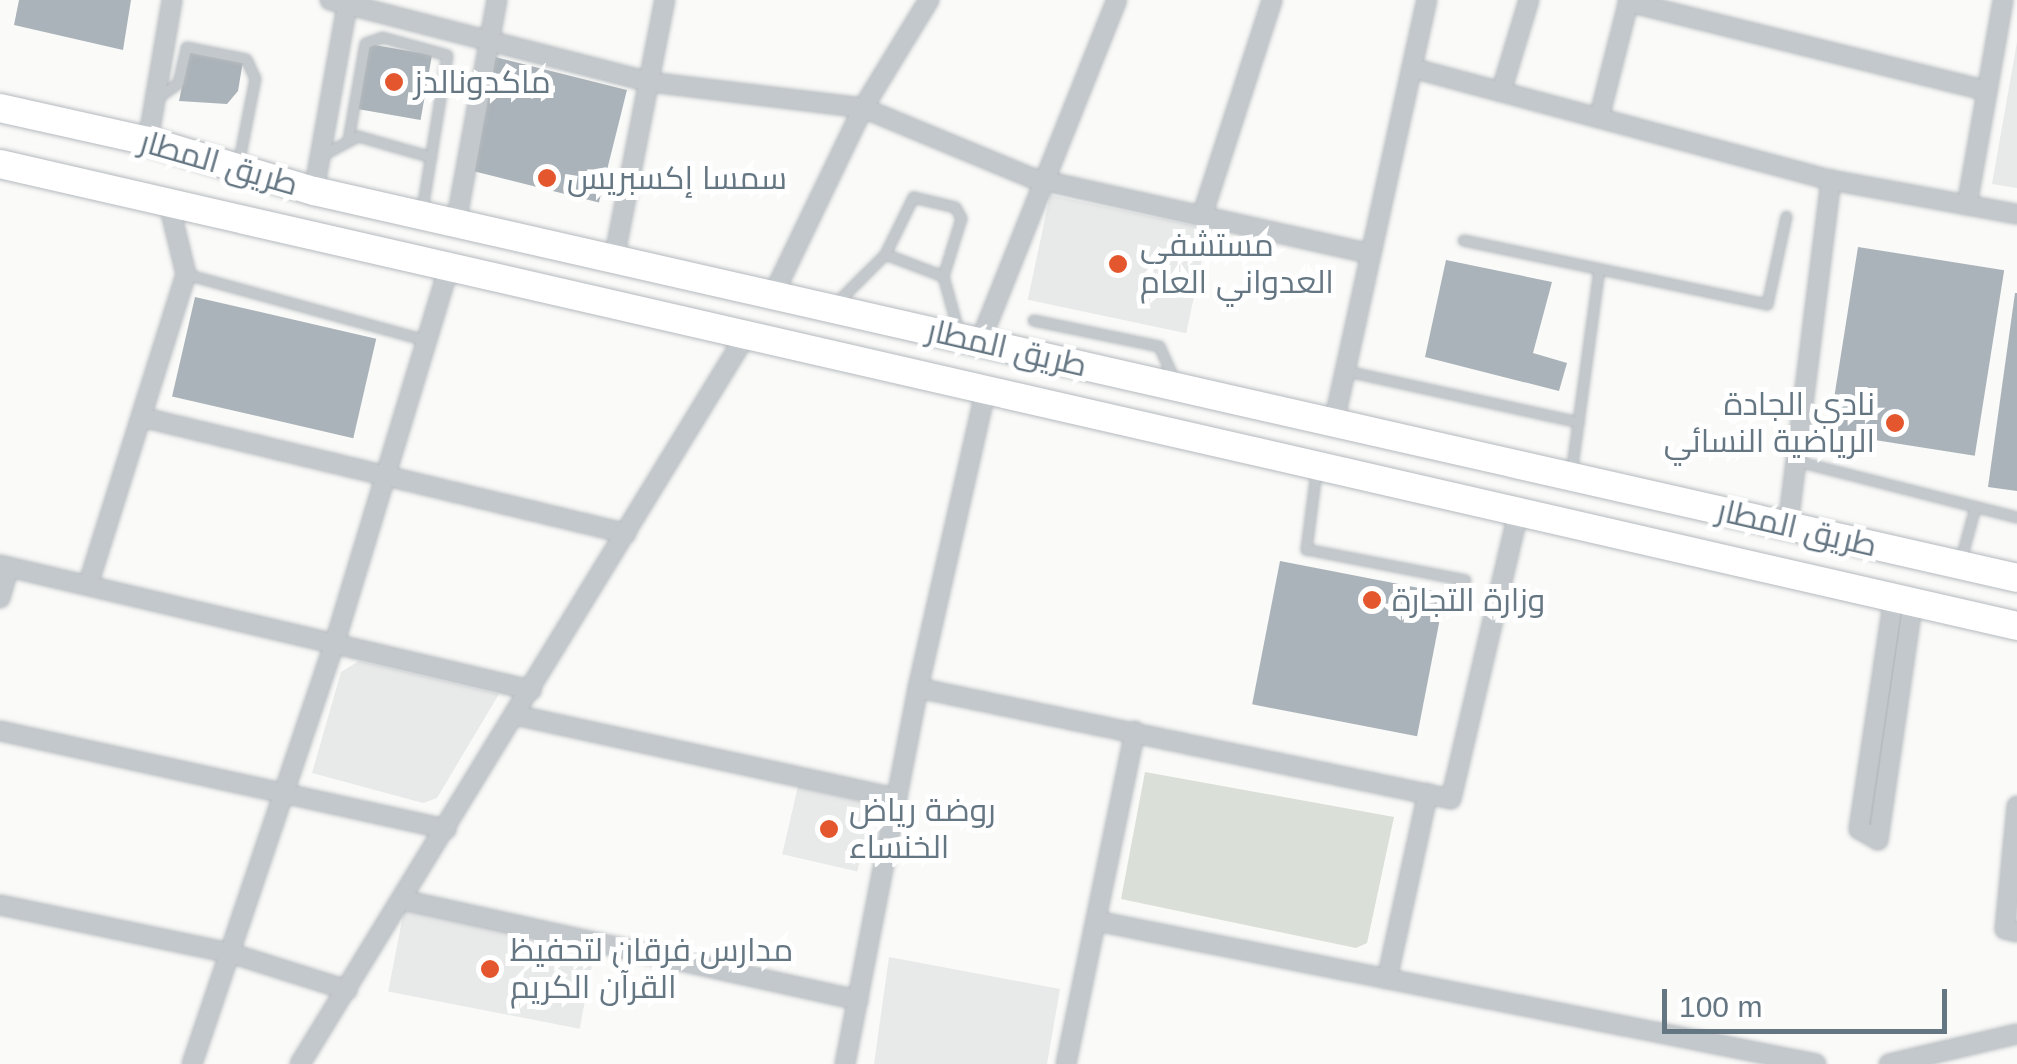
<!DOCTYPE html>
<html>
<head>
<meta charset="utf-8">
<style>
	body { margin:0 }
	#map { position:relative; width:2017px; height:1064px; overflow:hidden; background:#fafaf8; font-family:Arial,Cairo,sans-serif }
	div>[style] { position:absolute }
	.built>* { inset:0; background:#e8e9e9; transform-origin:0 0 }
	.green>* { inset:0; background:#dadfd7 }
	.building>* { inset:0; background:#aab3b9; transform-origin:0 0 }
	.roads { filter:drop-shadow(0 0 2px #b5babe) drop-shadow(0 0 2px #b5babe) }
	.service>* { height:9px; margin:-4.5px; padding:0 4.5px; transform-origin:4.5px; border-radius:4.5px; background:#c3c8cc }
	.minor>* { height:18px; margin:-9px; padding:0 9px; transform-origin:9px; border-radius:9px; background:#c3c8cc }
	.primary>* { height:28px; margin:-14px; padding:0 14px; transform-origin:14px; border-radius:14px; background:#fff }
	.dots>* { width:28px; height:28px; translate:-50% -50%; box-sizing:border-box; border:5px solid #fff; border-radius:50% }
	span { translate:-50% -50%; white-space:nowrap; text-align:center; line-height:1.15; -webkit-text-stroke:10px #fff; paint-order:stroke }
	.poi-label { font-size:32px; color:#657683 }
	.left { translate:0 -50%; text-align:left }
	.right { translate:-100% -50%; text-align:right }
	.street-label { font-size:32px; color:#657683 }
	.scale { position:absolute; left:1662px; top:989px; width:285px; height:45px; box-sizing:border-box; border:5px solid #657683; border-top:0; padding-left:12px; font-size:30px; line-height:35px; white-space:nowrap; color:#657683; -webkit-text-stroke:8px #fff; paint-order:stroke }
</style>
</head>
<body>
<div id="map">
	<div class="built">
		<i style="clip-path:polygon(2017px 42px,2017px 188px,1992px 184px)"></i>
		<i style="left:1050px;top:195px;width:162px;height:107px;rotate:12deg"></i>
		<i style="clip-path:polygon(359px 661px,499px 694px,437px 798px,423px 803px,312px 773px,341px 672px)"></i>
		<i style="left:798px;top:786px;width:77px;height:70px;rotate:13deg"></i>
		<i style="left:404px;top:910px;width:195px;height:83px;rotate:11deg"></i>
		<i style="clip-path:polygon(889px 957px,1060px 989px,1047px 1064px,874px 1064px)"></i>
	</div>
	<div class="green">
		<i style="clip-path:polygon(1145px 772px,1394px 817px,1367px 943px,1356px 948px,1121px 899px)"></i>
	</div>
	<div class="building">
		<i style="clip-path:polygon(19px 0,131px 0,123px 50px,14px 25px)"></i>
		<i style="left:369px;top:44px;width:64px;height:66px;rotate:10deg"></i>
		<i style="clip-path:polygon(189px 52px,243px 61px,238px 91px,227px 104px,179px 101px)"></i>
		<i style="left:495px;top:57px;width:136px;height:116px;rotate:14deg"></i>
		<i style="left:1858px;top:247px;width:148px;height:188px;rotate:9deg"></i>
		<i style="clip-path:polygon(1446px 260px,1552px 282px,1533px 353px,1567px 363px,1559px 391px,1425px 357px)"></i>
		<i style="clip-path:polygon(2015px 293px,2017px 293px,2017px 491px,1988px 487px)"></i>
		<i style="left:195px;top:297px;width:186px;height:102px;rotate:13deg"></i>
		<i style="left:1280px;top:561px;width:168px;height:146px;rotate:11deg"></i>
	</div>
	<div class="roads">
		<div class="service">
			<i style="left:158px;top:97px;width:24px;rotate:-35deg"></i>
			<i style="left:178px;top:83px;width:37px;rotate:-77deg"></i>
			<i style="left:186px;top:47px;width:61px;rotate:11.3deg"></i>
			<i style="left:246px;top:59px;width:21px;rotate:65deg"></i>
			<i style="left:255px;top:78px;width:89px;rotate:101.1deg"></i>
			<i style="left:348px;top:140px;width:98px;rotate:-80.1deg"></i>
			<i style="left:365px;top:43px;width:18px;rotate:-19deg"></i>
			<i style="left:382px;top:37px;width:67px;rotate:15.5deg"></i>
			<i style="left:447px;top:55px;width:156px;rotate:99.2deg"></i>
			<i style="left:322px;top:155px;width:41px;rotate:-27.8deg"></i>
			<i style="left:358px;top:136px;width:76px;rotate:16deg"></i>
			<i style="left:1463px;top:240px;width:311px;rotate:11.9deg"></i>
			<i style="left:1767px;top:304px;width:90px;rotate:-77.8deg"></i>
			<i style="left:885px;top:254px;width:64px;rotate:-63.8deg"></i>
			<i style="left:913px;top:197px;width:43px;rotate:13.4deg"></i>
			<i style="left:955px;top:207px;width:13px;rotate:61deg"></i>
			<i style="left:961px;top:218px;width:61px;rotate:107.2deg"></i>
			<i style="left:186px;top:274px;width:249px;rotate:15.4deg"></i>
			<i style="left:834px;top:305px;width:72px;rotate:-45deg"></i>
			<i style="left:885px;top:254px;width:62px;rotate:20.8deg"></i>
			<i style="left:943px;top:276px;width:56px;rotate:74.5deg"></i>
			<i style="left:1033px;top:320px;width:129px;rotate:11.7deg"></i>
			<i style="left:1159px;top:346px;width:36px;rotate:66deg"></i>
			<i style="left:1347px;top:371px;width:237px;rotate:12.4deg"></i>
			<i style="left:1797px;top:461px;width:227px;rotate:14.3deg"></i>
			<i style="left:1316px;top:472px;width:78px;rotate:97.4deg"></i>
			<i style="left:1306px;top:549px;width:162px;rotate:11deg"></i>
			<i style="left:1571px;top:473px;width:206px;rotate:-82.2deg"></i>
			<i style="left:1960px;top:562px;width:57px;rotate:-74.7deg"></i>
		</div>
		<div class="minor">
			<i style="left:330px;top:0;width:329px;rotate:14.4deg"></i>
			<i style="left:649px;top:82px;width:216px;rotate:6.9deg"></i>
			<i style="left:863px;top:108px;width:183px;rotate:22.5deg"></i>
			<i style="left:1032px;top:178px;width:347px;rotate:12.6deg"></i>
			<i style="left:1628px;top:2px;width:370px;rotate:13.9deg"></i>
			<i style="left:1412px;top:68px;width:434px;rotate:15deg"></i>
			<i style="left:1831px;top:180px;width:189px;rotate:10.4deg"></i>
			<i style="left:1501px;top:92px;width:96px;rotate:-73.1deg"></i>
			<i style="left:1599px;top:118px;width:122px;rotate:-75.7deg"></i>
			<i style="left:148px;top:141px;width:143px;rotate:-80.3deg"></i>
			<i style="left:314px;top:191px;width:194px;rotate:-79.9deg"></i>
			<i style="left:1967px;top:205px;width:208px;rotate:-80deg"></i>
			<i style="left:1202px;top:216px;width:227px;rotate:-72deg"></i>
			<i style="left:456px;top:223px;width:227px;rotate:-79.6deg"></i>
			<i style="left:614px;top:259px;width:264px;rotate:-78.9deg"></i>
			<i style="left:773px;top:295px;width:208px;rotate:-64.3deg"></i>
			<i style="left:863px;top:108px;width:127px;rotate:-58.6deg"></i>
			<i style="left:980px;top:342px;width:368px;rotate:-68.2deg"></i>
			<i style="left:141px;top:417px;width:499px;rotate:13.5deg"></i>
			<i style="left:1334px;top:422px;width:432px;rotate:-77.6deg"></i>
			<i style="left:1788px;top:525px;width:348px;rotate:-82.9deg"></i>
			<i style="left:0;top:565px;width:546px;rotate:13.25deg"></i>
			<i style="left:88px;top:585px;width:326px;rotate:-72.5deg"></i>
			<i style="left:186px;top:274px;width:72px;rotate:-103.7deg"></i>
			<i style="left:1894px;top:597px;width:235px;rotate:98.6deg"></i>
			<i style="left:1859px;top:829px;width:22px;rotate:30deg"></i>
			<i style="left:1878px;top:840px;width:242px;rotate:-81.7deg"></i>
			<i style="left:0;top:598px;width:32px;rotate:-74deg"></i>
			<i style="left:918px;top:688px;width:544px;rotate:11.76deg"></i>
			<i style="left:1451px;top:799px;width:298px;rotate:-76.8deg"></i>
			<i style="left:515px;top:715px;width:391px;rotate:12.3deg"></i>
			<i style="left:0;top:731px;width:457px;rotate:12.4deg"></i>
			<i style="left:2017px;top:806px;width:124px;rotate:95.6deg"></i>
			<i style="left:2005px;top:929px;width:12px;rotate:14deg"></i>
			<i style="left:403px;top:900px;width:466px;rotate:12.4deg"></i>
			<i style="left:0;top:905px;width:235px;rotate:11.8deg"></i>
			<i style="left:230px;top:953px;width:123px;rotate:17.5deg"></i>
			<i style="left:1096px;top:921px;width:734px;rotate:11.23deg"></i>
			<i style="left:1387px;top:979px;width:190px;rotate:-77.6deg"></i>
			<i style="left:192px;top:1064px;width:446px;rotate:-71.3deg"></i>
			<i style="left:335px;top:642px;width:390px;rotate:-73.1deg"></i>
			<i style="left:300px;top:1064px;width:855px;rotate:-58.54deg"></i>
			<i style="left:845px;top:1064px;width:383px;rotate:-79deg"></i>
			<i style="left:918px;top:688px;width:302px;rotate:-77.2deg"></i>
			<i style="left:1066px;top:1064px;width:340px;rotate:-78.3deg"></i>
			<i style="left:1889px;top:1064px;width:131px;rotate:-13.2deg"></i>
		</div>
		<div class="primary">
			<i style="left:0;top:108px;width:152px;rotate:12.6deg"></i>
			<i style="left:148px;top:141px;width:173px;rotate:16.8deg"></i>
			<i style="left:314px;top:191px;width:1746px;rotate:12.8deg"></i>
			<i style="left:0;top:164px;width:2069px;rotate:12.9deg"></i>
		</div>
	</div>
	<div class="dots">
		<i style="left:394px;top:82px;background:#e4572e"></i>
		<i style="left:547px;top:178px;background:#e4572e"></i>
		<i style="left:1118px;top:264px;background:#e4572e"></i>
		<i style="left:1895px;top:423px;background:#e4572e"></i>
		<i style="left:1372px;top:600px;background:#e4572e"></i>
		<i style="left:829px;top:829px;background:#e4572e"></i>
		<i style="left:490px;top:969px;background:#e4572e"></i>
	</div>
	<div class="poi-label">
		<span class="left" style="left:414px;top:82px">ماكدونالدز</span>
		<span class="left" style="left:567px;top:178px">سمسا إكسبريس</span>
		<span class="left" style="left:1140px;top:264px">مستشفى<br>العدواني العام</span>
		<span class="right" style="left:1875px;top:423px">نادي الجادة<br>الرياضية النسائي</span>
		<span class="left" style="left:1392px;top:600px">وزارة التجارة</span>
		<span class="left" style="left:849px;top:829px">روضة رياض<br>الخنساء</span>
		<span class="left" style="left:510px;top:969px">مدارس فرقان لتحفيظ<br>القرآن الكريم</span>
	</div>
	<div class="street-label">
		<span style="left:219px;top:163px;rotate:16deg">طريق المطار</span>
		<span style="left:1007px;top:348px;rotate:13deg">طريق المطار</span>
		<span style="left:1797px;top:528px;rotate:13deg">طريق المطار</span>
	</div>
	<div class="scale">100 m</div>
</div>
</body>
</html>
